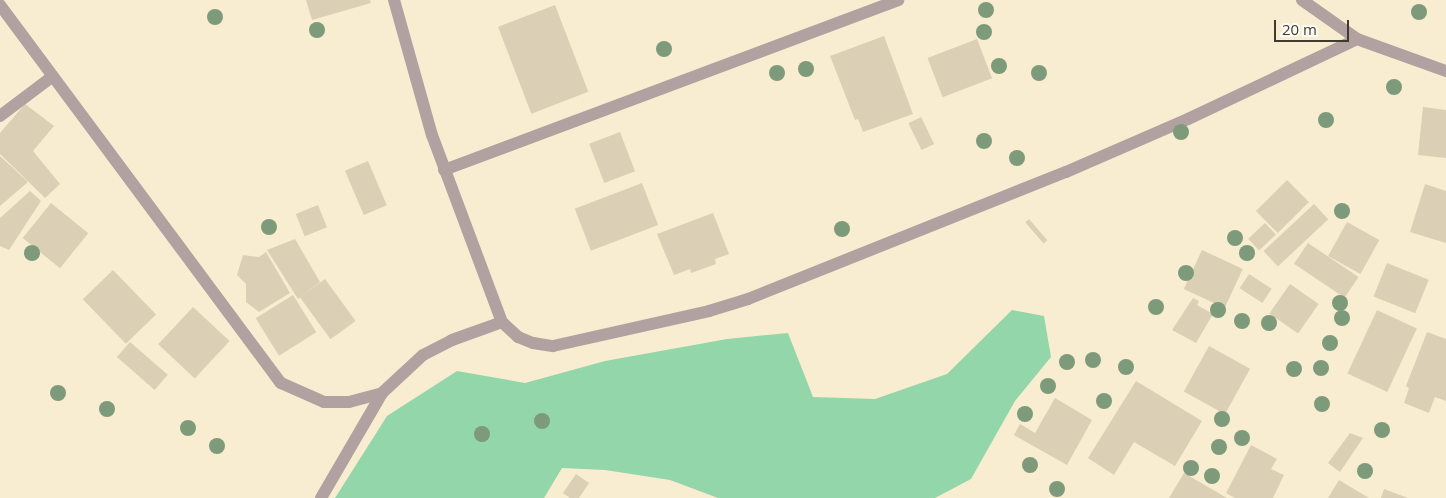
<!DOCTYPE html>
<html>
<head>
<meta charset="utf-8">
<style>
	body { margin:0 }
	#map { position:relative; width:1446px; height:498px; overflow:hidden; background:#f9edd1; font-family:"Open Sans",sans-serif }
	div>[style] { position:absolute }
	.green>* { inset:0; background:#93d6aa }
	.building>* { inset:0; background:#dbcfb5; transform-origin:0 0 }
	.minor>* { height:12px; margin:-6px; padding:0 6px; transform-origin:6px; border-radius:6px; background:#b1a2a1 }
	.trees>* { width:16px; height:16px; margin:-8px; border-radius:50%; background:#7d9a7b }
	span { translate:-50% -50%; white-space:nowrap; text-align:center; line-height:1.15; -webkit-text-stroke:4.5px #fdfbf5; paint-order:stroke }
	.scale { position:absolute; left:1274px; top:20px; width:75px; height:22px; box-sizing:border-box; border:2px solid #403b30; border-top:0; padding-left:6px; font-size:15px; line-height:18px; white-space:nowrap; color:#403b30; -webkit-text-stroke:4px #fdfbf5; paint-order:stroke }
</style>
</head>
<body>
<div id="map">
	<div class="green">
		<i style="clip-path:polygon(1012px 310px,1044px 316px,1051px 357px,1015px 401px,971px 479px,935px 498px,718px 498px,670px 480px,605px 470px,562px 468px,544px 498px,335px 498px,387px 416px,457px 371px,525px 383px,605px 361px,727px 339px,788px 333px,813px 397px,875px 399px,947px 374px)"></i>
	</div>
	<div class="building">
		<i style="clip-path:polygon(306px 0,370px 0,371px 3px,312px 20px)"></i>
		<i style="left:555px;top:5px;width:93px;height:61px;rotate:69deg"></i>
		<i style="clip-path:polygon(884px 36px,913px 114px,863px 132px,858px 119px,855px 120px,830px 56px)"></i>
		<i style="left:977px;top:39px;width:42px;height:53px;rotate:69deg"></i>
		<i style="clip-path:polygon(25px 104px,54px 126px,33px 151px,60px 184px,45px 198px,0 154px,0 133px)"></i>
		<i style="clip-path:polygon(1423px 107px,1446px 110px,1446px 158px,1418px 155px)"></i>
		<i style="left:921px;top:117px;width:30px;height:14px;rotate:64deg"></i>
		<i style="left:620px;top:132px;width:42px;height:33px;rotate:69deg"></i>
		<i style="clip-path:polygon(0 156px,28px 182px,0 206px)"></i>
		<i style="left:368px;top:161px;width:48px;height:25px;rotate:67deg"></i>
		<i style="left:1287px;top:180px;width:31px;height:44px;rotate:45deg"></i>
		<i style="left:642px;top:183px;width:45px;height:72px;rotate:69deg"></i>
		<i style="clip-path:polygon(1425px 184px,1446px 191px,1446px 243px,1410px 232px)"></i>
		<i style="clip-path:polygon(30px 191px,41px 201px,9px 250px,0 246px,0 218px)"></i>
		<i style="left:51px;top:203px;width:48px;height:45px;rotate:39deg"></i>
		<i style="left:1314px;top:204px;width:21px;height:69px;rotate:47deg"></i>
		<i style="left:318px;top:205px;width:24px;height:24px;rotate:68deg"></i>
		<i style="clip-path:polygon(713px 213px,729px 254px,715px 259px,716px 264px,691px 273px,690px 269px,674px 275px,657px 234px)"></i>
		<i style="left:1029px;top:219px;width:28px;height:5px;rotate:49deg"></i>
		<i style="left:1347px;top:222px;width:37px;height:39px;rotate:29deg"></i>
		<i style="left:1265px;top:223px;width:16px;height:23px;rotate:47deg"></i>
		<i style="clip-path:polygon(295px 239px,320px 282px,298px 299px,267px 250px)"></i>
		<i style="left:1308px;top:243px;width:61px;height:25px;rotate:34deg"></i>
		<i style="left:1202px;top:250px;width:45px;height:43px;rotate:25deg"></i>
		<i style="clip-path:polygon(266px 252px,290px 293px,259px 312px,246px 302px,246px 284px,237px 275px,243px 255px,259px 257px)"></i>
		<i style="left:1387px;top:263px;width:45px;height:36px;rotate:22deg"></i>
		<i style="left:113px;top:270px;width:62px;height:42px;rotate:46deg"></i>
		<i style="left:1249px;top:274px;width:27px;height:17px;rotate:33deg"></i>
		<i style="left:325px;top:279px;width:52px;height:31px;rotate:54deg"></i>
		<i style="left:1290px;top:284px;width:35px;height:36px;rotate:35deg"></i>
		<i style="left:293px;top:295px;width:44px;height:44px;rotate:58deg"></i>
		<i style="clip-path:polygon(1193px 298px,1199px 301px,1197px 305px,1213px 314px,1196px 343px,1172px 330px)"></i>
		<i style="left:193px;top:307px;width:50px;height:51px;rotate:43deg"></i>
		<i style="left:1377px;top:310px;width:44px;height:70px;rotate:25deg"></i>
		<i style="clip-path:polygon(1427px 332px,1446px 339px,1446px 401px,1435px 397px,1429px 413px,1404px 403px,1409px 388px,1406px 386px)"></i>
		<i style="left:130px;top:342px;width:50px;height:20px;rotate:41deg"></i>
		<i style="left:1209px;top:346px;width:47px;height:52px;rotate:29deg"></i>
		<i style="clip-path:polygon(1136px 381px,1202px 421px,1175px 466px,1134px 442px,1114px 475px,1088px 458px)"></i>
		<i style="clip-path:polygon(1055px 398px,1092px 420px,1067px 465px,1014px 435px,1020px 424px,1035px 433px)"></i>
		<i style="clip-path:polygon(1350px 433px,1363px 438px,1340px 472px,1328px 463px)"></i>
		<i style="clip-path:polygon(1251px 445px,1277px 459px,1271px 469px,1284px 475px,1273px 498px,1235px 498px,1226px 493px)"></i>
		<i style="clip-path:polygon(1184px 473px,1227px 498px,1169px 498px)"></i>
		<i style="clip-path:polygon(576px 474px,589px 483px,579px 498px,570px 498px,563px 493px)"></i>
		<i style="clip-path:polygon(1339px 480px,1369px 498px,1328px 498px)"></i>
		<i style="clip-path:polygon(1384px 489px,1408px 498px,1381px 498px)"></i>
	</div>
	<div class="minor">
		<i style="left:394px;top:0;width:140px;rotate:74.3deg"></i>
		<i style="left:432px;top:135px;width:200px;rotate:69.5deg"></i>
		<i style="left:502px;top:322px;width:22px;rotate:43deg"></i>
		<i style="left:518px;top:337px;width:16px;rotate:22deg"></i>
		<i style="left:533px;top:343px;width:20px;rotate:9deg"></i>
		<i style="left:553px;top:346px;width:160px;rotate:-12.6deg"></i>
		<i style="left:709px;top:311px;width:41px;rotate:-17.1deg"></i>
		<i style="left:748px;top:299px;width:342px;rotate:-21.8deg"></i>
		<i style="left:1066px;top:172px;width:133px;rotate:-23.5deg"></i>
		<i style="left:1188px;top:119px;width:187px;rotate:-25.3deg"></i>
		<i style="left:1302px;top:0;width:67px;rotate:35.3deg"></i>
		<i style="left:1357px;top:39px;width:95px;rotate:19.8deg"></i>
		<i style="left:0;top:5px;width:471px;rotate:53.4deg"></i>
		<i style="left:281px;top:383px;width:47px;rotate:23.8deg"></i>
		<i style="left:324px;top:402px;width:25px"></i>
		<i style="left:349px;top:402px;width:34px;rotate:-15deg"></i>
		<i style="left:382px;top:393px;width:56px;rotate:-42.8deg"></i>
		<i style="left:423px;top:355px;width:33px;rotate:-27deg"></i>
		<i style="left:452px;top:340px;width:53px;rotate:-19.8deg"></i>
		<i style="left:0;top:116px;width:66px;rotate:-37deg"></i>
		<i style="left:444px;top:170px;width:485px;rotate:-20.5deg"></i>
		<i style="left:321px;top:498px;width:121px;rotate:-59.8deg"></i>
	</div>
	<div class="trees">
		<i style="left:986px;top:10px"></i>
		<i style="left:1419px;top:12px"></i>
		<i style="left:215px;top:17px"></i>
		<i style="left:317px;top:30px"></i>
		<i style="left:984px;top:32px"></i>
		<i style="left:664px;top:49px"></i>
		<i style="left:999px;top:66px"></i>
		<i style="left:806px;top:69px"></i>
		<i style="left:777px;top:73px"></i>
		<i style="left:1039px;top:73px"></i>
		<i style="left:1394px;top:87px"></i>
		<i style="left:1326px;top:120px"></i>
		<i style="left:1181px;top:132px"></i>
		<i style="left:984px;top:141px"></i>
		<i style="left:1017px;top:158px"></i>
		<i style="left:1342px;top:211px"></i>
		<i style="left:269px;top:227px"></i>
		<i style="left:842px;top:229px"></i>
		<i style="left:1235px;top:238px"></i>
		<i style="left:32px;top:253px"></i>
		<i style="left:1247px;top:253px"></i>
		<i style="left:1186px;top:273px"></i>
		<i style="left:1340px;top:303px"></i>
		<i style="left:1156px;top:307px"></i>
		<i style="left:1218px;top:310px"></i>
		<i style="left:1342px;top:318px"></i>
		<i style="left:1242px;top:321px"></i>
		<i style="left:1269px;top:323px"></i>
		<i style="left:1330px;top:343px"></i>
		<i style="left:1093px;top:360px"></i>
		<i style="left:1067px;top:362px"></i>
		<i style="left:1126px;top:367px"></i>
		<i style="left:1321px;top:368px"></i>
		<i style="left:1294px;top:369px"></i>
		<i style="left:1048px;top:386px"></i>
		<i style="left:58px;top:393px"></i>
		<i style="left:1104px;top:401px"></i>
		<i style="left:1322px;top:404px"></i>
		<i style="left:107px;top:409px"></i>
		<i style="left:1025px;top:414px"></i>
		<i style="left:1222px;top:419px"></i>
		<i style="left:542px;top:421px"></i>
		<i style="left:188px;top:428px"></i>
		<i style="left:1382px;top:430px"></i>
		<i style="left:482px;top:434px"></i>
		<i style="left:1242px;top:438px"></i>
		<i style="left:217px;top:446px"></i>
		<i style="left:1219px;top:447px"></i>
		<i style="left:1030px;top:465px"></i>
		<i style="left:1191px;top:468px"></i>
		<i style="left:1365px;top:471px"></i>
		<i style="left:1212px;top:476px"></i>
		<i style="left:1057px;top:489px"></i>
	</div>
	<div class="scale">20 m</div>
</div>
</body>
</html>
